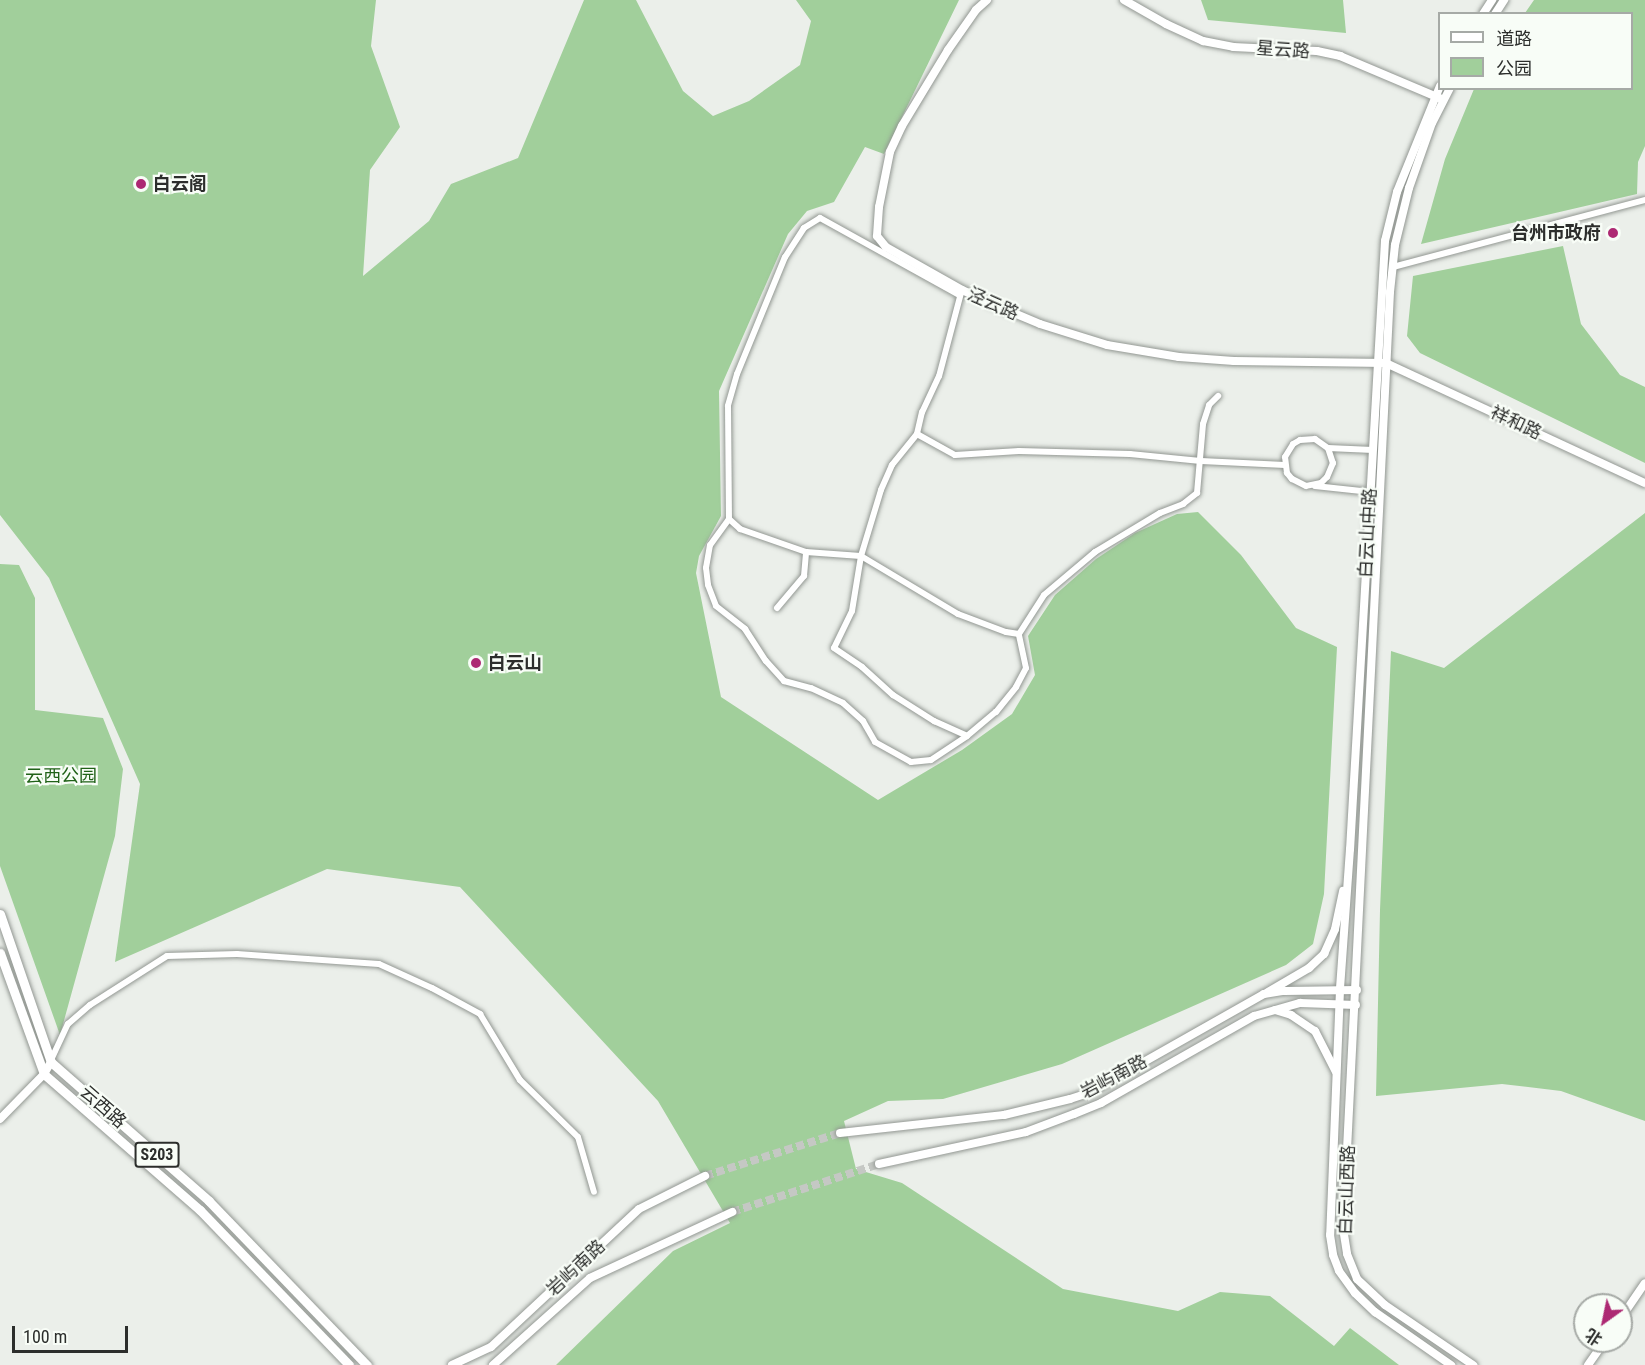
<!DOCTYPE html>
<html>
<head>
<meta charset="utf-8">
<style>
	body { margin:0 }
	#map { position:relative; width:1645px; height:1365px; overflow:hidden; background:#ebefea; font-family:"Roboto Condensed","Noto Sans SC",sans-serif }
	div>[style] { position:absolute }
	.green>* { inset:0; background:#a1cf9b }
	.secondary-tunnel>* { height:8px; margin-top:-4px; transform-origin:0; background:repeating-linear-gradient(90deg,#c5c8c4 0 8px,transparent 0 12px) }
	.roads { filter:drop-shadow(0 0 2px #929792) drop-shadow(0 0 2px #929792) }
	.minor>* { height:6px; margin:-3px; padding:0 3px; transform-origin:3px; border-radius:3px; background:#fff }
	.tertiary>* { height:8px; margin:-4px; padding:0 4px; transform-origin:4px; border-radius:4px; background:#fff }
	.secondary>* { height:8px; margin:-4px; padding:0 4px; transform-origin:4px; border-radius:4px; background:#fff }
	.primary>* { height:9px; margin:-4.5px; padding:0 4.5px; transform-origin:4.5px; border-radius:4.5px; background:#fff }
	.dots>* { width:16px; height:16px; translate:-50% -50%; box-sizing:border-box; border:3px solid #f8fdf7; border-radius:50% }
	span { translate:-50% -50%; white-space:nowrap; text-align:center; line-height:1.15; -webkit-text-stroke:4.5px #f8fdf7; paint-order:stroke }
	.shield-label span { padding:2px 4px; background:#f8fdf7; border:2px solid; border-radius:4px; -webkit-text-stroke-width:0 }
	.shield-label { font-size:16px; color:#2c2e2c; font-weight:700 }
	.street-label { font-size:18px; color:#2c2e2c }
	.poi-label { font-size:18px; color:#2c2e2c; font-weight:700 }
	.left { translate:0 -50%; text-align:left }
	.right { translate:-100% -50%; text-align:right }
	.park-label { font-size:18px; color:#206218 }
	.legend { position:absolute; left:1438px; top:12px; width:195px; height:78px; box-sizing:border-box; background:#f8fdf7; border:2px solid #a6aaa6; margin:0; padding:8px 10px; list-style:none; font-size:18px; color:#2c2e2c }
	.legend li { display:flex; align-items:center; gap:12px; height:30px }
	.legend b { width:30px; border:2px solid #a6aaa6 }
	.north { position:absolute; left:1573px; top:1293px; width:60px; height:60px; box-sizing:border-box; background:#f8fdf7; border:2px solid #a6aaa6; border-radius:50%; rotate:213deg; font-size:16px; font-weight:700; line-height:24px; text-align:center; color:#2c2e2c }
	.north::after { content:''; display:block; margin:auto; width:21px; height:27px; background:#ad2973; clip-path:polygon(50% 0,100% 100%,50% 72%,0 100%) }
	.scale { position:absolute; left:12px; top:1326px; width:116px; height:27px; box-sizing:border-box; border:3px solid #2c2e2c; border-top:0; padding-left:8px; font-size:18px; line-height:21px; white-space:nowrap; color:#2c2e2c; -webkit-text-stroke:4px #f8fdf7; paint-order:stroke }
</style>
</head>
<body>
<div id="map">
	<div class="green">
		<i style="clip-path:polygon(0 0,376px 0,371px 46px,400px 127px,370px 170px,363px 276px,429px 221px,451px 184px,518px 158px,584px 0,636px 0,683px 91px,713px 116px,749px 101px,800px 65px,811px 21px,796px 0,959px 0,884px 154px,865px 147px,834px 202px,807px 211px,788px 234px,719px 391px,721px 516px,699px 556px,696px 573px,721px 697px,878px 800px,962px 750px,1012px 714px,1035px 675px,1028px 636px,1055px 595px,1096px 559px,1135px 533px,1177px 514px,1198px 512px,1241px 555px,1296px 628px,1337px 647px,1324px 894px,1313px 944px,1286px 965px,1062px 1064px,943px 1099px,888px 1101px,844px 1121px,856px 1169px,902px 1183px,1063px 1289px,1178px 1311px,1220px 1292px,1270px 1296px,1334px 1346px,1350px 1328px,1399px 1365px,556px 1365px,673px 1251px,730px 1223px,658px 1101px,460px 887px,327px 869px,115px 962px,140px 784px,49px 578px,0 515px)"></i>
		<i style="clip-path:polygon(1201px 0,1343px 0,1346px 33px,1208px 20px)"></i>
		<i style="clip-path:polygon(1534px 0,1645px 0,1645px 146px,1638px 162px,1637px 194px,1421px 244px,1445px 159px,1474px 89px,1632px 88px,1632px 14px,1525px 13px)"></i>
		<i style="clip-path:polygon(1563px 246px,1581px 324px,1620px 375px,1645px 387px,1645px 463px,1420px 353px,1407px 336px,1413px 276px)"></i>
		<i style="clip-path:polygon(1645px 513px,1645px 1121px,1561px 1091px,1502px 1084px,1376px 1096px,1380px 910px,1391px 651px,1444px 668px)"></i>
		<i style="clip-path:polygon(0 564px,19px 565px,35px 598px,35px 710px,103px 718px,123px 769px,115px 836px,60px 1035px,0 866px)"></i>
	</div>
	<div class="secondary-tunnel">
		<i style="left:705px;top:1176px;width:142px;rotate:-17.7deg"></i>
		<i style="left:732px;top:1212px;width:155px;rotate:-18.1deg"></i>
	</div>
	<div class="roads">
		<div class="minor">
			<i style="left:1393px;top:267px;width:261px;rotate:-14.9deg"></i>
			<i style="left:961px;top:293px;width:86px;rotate:104.8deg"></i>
			<i style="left:939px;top:376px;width:40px;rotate:115deg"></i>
			<i style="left:922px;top:412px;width:23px;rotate:103deg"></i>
			<i style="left:917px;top:434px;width:40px;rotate:129deg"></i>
			<i style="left:892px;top:465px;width:27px;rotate:114deg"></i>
			<i style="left:881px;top:490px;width:69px;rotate:106.9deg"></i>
			<i style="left:861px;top:556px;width:56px;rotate:99.3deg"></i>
			<i style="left:852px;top:611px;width:41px;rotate:115.9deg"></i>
			<i style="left:834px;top:648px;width:34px;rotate:34deg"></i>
			<i style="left:862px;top:667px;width:42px;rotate:42.1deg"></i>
			<i style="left:893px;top:695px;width:49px;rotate:32.4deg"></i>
			<i style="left:934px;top:721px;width:36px;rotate:24deg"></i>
			<i style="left:959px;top:295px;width:159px;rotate:-151deg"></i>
			<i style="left:820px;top:218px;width:19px;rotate:148deg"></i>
			<i style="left:804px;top:228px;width:35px;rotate:123deg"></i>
			<i style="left:785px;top:257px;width:126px;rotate:112.3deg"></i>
			<i style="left:737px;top:374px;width:33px;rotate:106deg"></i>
			<i style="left:728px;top:406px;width:113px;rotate:89.5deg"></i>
			<i style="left:729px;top:519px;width:32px;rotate:126deg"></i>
			<i style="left:710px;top:545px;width:23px;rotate:100deg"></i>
			<i style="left:706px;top:568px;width:17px;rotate:83deg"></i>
			<i style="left:708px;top:585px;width:22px;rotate:69deg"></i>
			<i style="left:716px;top:606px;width:37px;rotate:38deg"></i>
			<i style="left:745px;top:629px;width:38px;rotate:57deg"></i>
			<i style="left:766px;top:661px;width:27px;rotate:48deg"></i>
			<i style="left:784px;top:681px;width:28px;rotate:15deg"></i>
			<i style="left:811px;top:688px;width:35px;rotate:25deg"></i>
			<i style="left:843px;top:703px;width:27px;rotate:42deg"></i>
			<i style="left:863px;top:721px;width:24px;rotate:60deg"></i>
			<i style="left:875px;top:742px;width:41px;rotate:29.1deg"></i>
			<i style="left:911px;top:762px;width:20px;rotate:-6deg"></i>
			<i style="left:931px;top:760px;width:43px;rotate:-33.7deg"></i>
			<i style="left:967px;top:736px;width:38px;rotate:-40deg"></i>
			<i style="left:996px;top:712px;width:32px;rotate:-51deg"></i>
			<i style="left:1016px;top:687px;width:21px;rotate:-62deg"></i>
			<i style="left:1026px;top:668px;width:35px;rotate:-102deg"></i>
			<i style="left:1019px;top:634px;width:46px;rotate:-57.3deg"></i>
			<i style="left:1044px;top:595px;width:67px;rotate:-40.1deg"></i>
			<i style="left:1095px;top:552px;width:76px;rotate:-31deg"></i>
			<i style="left:1160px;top:513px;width:25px;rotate:-21deg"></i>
			<i style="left:1183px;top:504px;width:18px;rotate:-38deg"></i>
			<i style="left:1197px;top:493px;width:69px;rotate:-85deg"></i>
			<i style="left:1203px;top:424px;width:20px;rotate:-72deg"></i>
			<i style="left:1209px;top:405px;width:13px;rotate:-45deg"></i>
			<i style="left:917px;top:434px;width:43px;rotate:28.9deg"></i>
			<i style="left:955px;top:455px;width:64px;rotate:-3.6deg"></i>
			<i style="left:1019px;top:451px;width:111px;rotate:1.5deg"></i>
			<i style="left:1130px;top:454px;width:71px;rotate:5.6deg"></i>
			<i style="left:1201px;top:461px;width:84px;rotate:2.7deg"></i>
			<i style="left:1328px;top:448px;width:16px;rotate:72deg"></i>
			<i style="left:1333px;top:463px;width:15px;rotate:113deg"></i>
			<i style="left:1327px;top:477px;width:8px;rotate:135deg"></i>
			<i style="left:1321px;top:483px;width:15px;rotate:169deg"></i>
			<i style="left:1306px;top:486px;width:16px;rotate:-153deg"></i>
			<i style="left:1292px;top:479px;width:8px;rotate:-130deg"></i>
			<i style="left:1287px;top:473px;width:16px;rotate:-97deg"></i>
			<i style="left:1285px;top:457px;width:15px;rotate:-58deg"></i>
			<i style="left:1293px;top:444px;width:8px;rotate:-30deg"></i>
			<i style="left:1300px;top:440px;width:15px;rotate:-4deg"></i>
			<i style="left:1315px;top:439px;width:16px;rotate:35deg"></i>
			<i style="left:1328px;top:448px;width:45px;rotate:2.5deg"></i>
			<i style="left:1315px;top:486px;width:56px;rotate:6.1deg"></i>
			<i style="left:729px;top:519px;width:15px;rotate:42deg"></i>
			<i style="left:740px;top:529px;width:70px;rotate:19.2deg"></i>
			<i style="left:806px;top:552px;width:55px;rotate:4.2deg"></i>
			<i style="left:861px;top:556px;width:113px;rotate:30.9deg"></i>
			<i style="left:958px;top:614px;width:51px;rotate:20.6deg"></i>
			<i style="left:1006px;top:632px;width:13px;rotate:9deg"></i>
			<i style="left:777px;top:608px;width:42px;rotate:-49.8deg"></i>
			<i style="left:804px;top:576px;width:24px;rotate:-85deg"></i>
			<i style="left:51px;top:1060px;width:40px;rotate:-65deg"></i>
			<i style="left:68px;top:1024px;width:29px;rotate:-41deg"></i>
			<i style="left:90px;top:1005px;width:91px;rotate:-32.5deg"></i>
			<i style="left:167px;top:956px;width:70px;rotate:-1.6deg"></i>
			<i style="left:237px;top:954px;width:142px;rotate:4deg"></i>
			<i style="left:379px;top:964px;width:58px;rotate:24.4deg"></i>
			<i style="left:432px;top:988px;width:55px;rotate:28.4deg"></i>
			<i style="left:480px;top:1014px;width:77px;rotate:58.8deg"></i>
			<i style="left:520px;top:1080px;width:81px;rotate:44.5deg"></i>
			<i style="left:578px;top:1137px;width:57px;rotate:73.8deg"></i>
		</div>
		<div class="tertiary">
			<i style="left:987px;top:0;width:15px;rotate:138deg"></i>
			<i style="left:976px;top:10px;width:49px;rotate:125deg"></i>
			<i style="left:948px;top:50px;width:89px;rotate:121.2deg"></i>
			<i style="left:902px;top:126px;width:29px;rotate:115deg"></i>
			<i style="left:890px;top:152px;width:56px;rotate:101.3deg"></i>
			<i style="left:879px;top:207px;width:29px;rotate:94deg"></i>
			<i style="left:877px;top:236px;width:14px;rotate:51deg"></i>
			<i style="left:886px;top:247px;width:87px;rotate:29.5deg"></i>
			<i style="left:962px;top:290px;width:44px;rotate:24.2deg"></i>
			<i style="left:1002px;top:308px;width:41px;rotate:22.8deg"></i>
			<i style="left:1040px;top:324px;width:70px;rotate:17.4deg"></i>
			<i style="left:1107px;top:345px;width:73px;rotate:9.5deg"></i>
			<i style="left:1179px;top:357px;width:55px;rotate:4.2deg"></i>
			<i style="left:1234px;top:361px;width:152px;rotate:0.8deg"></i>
			<i style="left:1386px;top:363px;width:285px;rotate:24.9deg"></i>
			<i style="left:1124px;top:0;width:48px;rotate:29.7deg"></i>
			<i style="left:1166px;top:24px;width:41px;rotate:24.7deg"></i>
			<i style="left:1203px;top:41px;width:31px;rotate:11deg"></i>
			<i style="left:1233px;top:47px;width:84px;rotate:2.7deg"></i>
			<i style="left:1317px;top:51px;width:24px;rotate:12deg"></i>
			<i style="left:1340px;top:56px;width:111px;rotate:22.9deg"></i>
			<i style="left:1621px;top:1318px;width:42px;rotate:-55.6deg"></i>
			<i style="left:1588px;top:1365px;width:29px;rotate:-55deg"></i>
		</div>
		<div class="secondary">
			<i style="left:1483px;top:14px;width:17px;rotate:-57deg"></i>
			<i style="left:1495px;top:14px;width:17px;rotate:-57deg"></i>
			<i style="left:1440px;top:86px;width:114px;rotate:112.1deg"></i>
			<i style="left:1397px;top:192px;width:50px;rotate:103.8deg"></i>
			<i style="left:1385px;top:241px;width:609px;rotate:93.29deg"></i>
			<i style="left:1350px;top:849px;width:141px;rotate:94.1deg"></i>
			<i style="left:1340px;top:990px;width:245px;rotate:92.3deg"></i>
			<i style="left:1330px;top:1235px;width:20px;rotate:81deg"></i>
			<i style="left:1333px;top:1255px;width:17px;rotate:69deg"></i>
			<i style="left:1339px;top:1271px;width:27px;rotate:54deg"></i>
			<i style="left:1355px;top:1293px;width:28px;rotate:44deg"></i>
			<i style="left:1375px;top:1312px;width:93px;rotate:34.9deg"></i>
			<i style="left:1450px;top:88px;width:39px;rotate:117deg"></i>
			<i style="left:1432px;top:123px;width:69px;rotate:109.5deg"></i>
			<i style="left:1409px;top:188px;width:59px;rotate:103.8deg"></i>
			<i style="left:1395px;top:245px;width:47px;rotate:96.1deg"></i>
			<i style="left:1390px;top:292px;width:937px;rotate:92.87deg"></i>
			<i style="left:1343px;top:1228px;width:26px;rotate:81deg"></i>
			<i style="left:1347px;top:1254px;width:27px;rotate:68deg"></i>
			<i style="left:1357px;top:1279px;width:38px;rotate:43deg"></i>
			<i style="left:1385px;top:1305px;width:107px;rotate:34.3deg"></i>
			<i style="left:1268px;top:992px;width:48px;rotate:-30.3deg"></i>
			<i style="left:1309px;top:968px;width:21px;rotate:-43deg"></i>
			<i style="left:1324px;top:954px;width:27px;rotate:-66deg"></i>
			<i style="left:1335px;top:929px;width:39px;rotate:-78deg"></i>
			<i style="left:1275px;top:1010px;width:17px;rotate:17deg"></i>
			<i style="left:1291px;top:1015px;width:29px;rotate:34deg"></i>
			<i style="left:1315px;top:1031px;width:46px;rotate:62.9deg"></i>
			<i style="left:0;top:1119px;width:63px;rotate:-45.6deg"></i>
			<i style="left:44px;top:1074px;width:14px;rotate:-60deg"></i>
			<i style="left:840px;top:1133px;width:165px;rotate:-6.3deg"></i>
			<i style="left:1004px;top:1115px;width:68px;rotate:-13.6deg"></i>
			<i style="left:1070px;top:1099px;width:20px;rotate:-18deg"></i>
			<i style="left:1089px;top:1093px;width:201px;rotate:-29.5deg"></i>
			<i style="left:1264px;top:994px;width:20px;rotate:-9deg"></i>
			<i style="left:1284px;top:991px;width:73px;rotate:-0.8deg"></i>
			<i style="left:879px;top:1164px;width:150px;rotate:-12.3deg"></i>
			<i style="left:1026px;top:1132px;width:51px;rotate:-20.6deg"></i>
			<i style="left:1074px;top:1114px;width:29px;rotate:-22deg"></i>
			<i style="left:1101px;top:1103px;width:176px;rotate:-29.6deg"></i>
			<i style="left:1254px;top:1016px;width:48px;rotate:-15.8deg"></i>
			<i style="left:1300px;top:1003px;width:56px;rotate:2deg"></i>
			<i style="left:452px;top:1365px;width:43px;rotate:-24.8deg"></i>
			<i style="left:491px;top:1347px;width:202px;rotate:-43deg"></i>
			<i style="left:639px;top:1209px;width:74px;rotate:-26.6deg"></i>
			<i style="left:493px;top:1365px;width:130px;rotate:-41.9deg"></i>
			<i style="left:590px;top:1278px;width:157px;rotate:-24.9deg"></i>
		</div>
		<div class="primary">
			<i style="left:0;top:914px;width:157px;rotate:71deg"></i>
			<i style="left:51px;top:1062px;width:210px;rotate:41.3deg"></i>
			<i style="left:209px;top:1201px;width:228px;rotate:46.1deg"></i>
			<i style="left:0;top:953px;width:129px;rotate:70deg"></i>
			<i style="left:44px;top:1074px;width:207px;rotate:41.1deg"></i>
			<i style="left:200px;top:1210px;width:215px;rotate:46.1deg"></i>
		</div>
	</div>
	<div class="dots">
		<i style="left:141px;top:184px;background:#ad2973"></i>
		<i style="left:1613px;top:233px;background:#ad2973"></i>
		<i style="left:476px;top:663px;background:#ad2973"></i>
	</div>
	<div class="shield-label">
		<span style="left:157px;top:1155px">S203</span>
	</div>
	<div class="street-label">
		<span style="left:1283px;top:50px;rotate:4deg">星云路</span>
		<span style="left:993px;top:304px;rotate:24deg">泾云路</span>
		<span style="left:1516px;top:423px;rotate:25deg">祥和路</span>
		<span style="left:1368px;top:533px;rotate:-87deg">白云山中路</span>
		<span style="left:1114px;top:1077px;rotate:-28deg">岩屿南路</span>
		<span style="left:103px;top:1107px;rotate:41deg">云西路</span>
		<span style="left:1347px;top:1190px;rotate:-88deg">白云山西路</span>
		<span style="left:576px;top:1268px;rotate:-43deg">岩屿南路</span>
	</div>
	<div class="poi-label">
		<span class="left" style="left:153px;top:184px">白云阁</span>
		<span class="right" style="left:1601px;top:233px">台州市政府</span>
		<span class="left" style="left:488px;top:663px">白云山</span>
	</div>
	<div class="park-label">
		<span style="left:61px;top:776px">云西公园</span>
	</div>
	<ul class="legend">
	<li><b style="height:8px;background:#fff"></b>道路</li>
	<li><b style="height:16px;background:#a1cf9b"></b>公园</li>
	</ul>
	<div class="north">北</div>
	<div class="scale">100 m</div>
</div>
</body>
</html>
